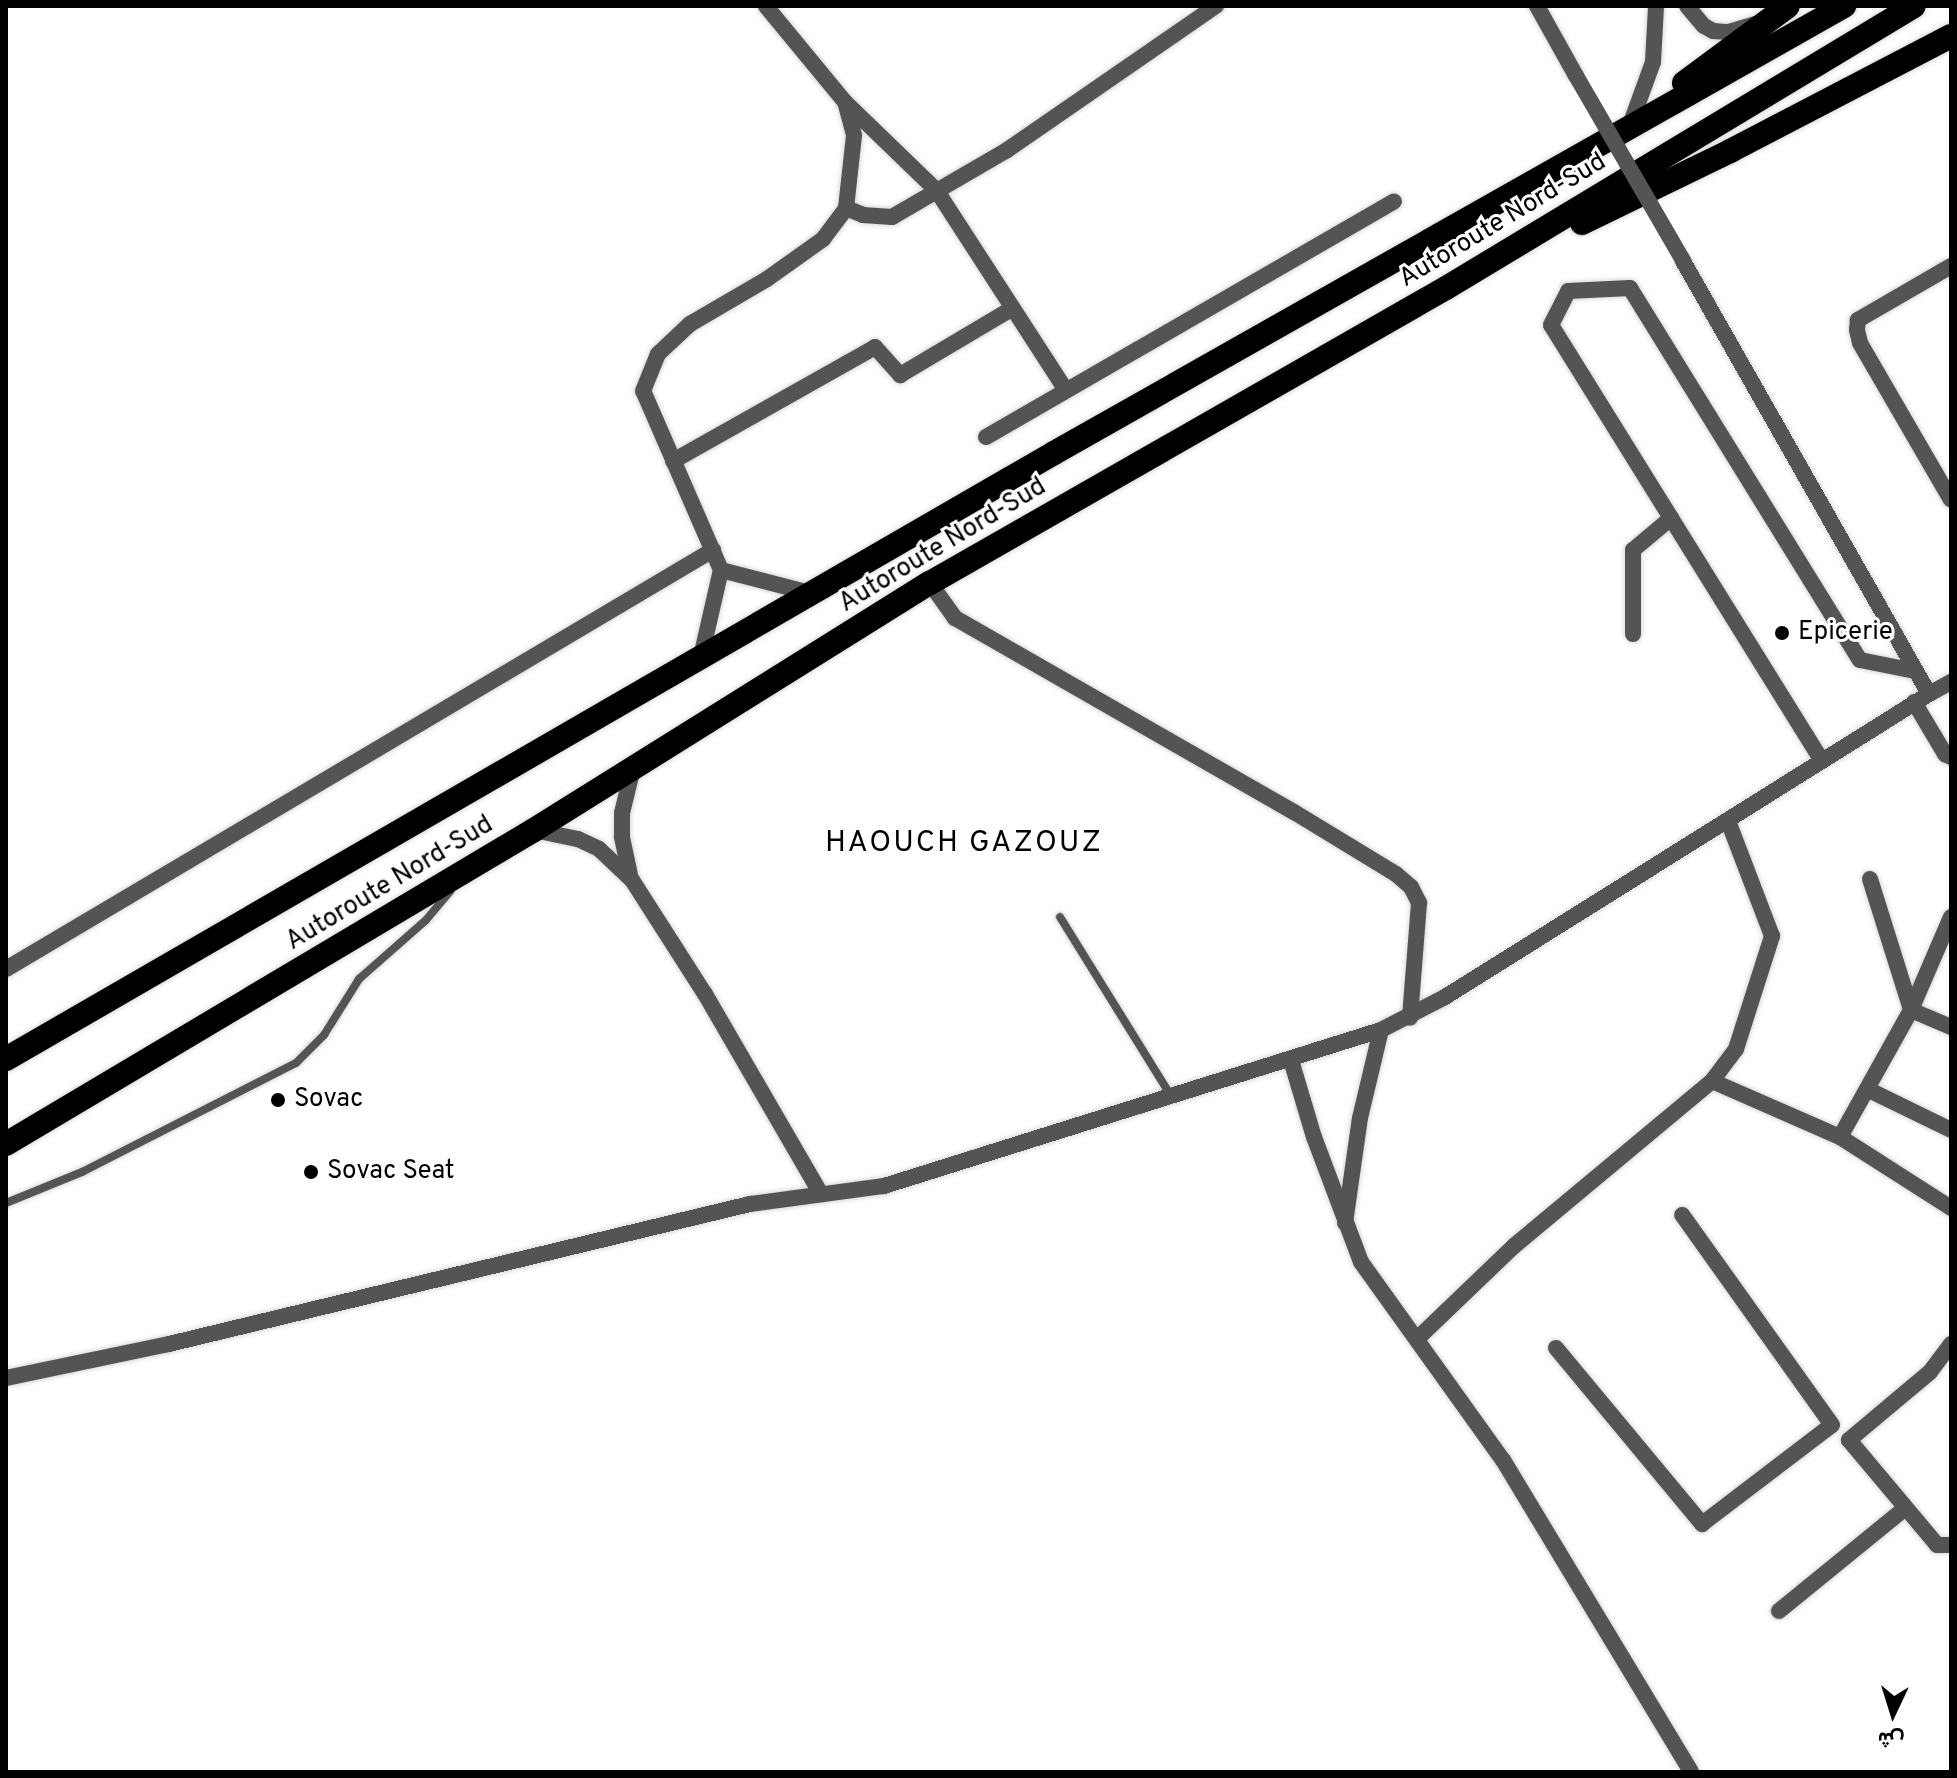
<!DOCTYPE html>
<html>
<head>
<meta charset="utf-8">
<style>
	body { margin:0 }
	#map { position:relative; width:1957px; height:1778px; overflow:hidden; background:#fff; font-family:Overpass,Vazirmatn,sans-serif }
	div>[style] { position:absolute }
	.roads { filter:drop-shadow(0 0 2px #dbdbdb) drop-shadow(0 0 2px #dbdbdb) }
	.service>* { height:8px; margin:-4px; padding:0 4px; transform-origin:4px; border-radius:4px; background:#545454 }
	.minor>* { height:16px; margin:-8px; padding:0 8px; transform-origin:8px; border-radius:8px; background:#545454 }
	.tertiary>* { height:16px; margin:-8px; padding:0 8px; transform-origin:8px; border-radius:8px; background:#545454 }
	.motorway>* { height:24px; margin:-12px; padding:0 12px; transform-origin:12px; border-radius:12px; background:#000 }
	.tertiary-bridge>* { height:16px; margin:-8px; padding:0 8px; transform-origin:8px; border-radius:8px; background:#545454 }
	.dots>* { width:22px; height:22px; translate:-50% -50%; box-sizing:border-box; border:4px solid #fff; border-radius:50% }
	span { translate:-50% -50%; white-space:nowrap; text-align:center; line-height:1.15; -webkit-text-stroke:6px #fff; paint-order:stroke }
	.street-label { font-size:26px; color:#000 }
	.poi-label { font-size:26px; color:#000 }
	.left { translate:0 -50%; text-align:left }
	.quarter-label { font-size:30px; color:#000; letter-spacing:2px }
	.frame { position:absolute; inset:0; border:8px solid #000; pointer-events:none }
	.north { position:absolute; left:1853px; top:1674px; width:80px; height:80px; -webkit-text-stroke:6px #fff; paint-order:stroke; rotate:184deg; font-size:22px; font-weight:700; line-height:32px; text-align:center; color:#000 }
	.north::after { content:''; display:block; margin:auto; width:28px; height:36px; background:#000; clip-path:polygon(50% 0,100% 100%,50% 72%,0 100%) }
</style>
</head>
<body>
<div id="map">
	<div class="roads">
		<div class="service">
			<i style="left:1060px;top:917px;width:211px;rotate:58.2deg"></i>
			<i style="left:6px;top:1203px;width:82px;rotate:-22.2deg"></i>
			<i style="left:82px;top:1172px;width:240px;rotate:-27deg"></i>
			<i style="left:296px;top:1063px;width:40px;rotate:-45deg"></i>
			<i style="left:324px;top:1035px;width:66px;rotate:-58deg"></i>
			<i style="left:359px;top:979px;width:89px;rotate:-41.4deg"></i>
			<i style="left:426px;top:920px;width:38px;rotate:-50deg"></i>
		</div>
		<div class="minor">
			<i style="left:846px;top:103px;width:127px;rotate:44deg"></i>
			<i style="left:937px;top:191px;width:236px;rotate:57.1deg"></i>
			<i style="left:846px;top:208px;width:18px;rotate:22deg"></i>
			<i style="left:863px;top:215px;width:29px;rotate:4deg"></i>
			<i style="left:892px;top:217px;width:133px;rotate:-30.2deg"></i>
			<i style="left:1007px;top:150px;width:254px;rotate:-34.6deg"></i>
			<i style="left:1951px;top:266px;width:108px;rotate:149.9deg"></i>
			<i style="left:1858px;top:320px;width:10px;rotate:96deg"></i>
			<i style="left:1857px;top:330px;width:13px;rotate:77deg"></i>
			<i style="left:1860px;top:343px;width:181px;rotate:59.9deg"></i>
			<i style="left:986px;top:437px;width:471px;rotate:-30deg"></i>
			<i style="left:673px;top:461px;width:232px;rotate:-29.4deg"></i>
			<i style="left:875px;top:347px;width:38px;rotate:48deg"></i>
			<i style="left:900px;top:375px;width:131px;rotate:-30.7deg"></i>
			<i style="left:721px;top:570px;width:92px;rotate:14.5deg"></i>
			<i style="left:1633px;top:634px;width:84px;rotate:-90deg"></i>
			<i style="left:1633px;top:550px;width:50px;rotate:-40.1deg"></i>
			<i style="left:701px;top:657px;width:89px;rotate:-77.1deg"></i>
			<i style="left:721px;top:570px;width:195px;rotate:-113.5deg"></i>
			<i style="left:643px;top:391px;width:40px;rotate:-68deg"></i>
			<i style="left:658px;top:354px;width:44px;rotate:-43.2deg"></i>
			<i style="left:690px;top:324px;width:89px;rotate:-30.3deg"></i>
			<i style="left:767px;top:279px;width:69px;rotate:-35.5deg"></i>
			<i style="left:823px;top:239px;width:39px;rotate:-53deg"></i>
			<i style="left:846px;top:208px;width:73px;rotate:-83.7deg"></i>
			<i style="left:854px;top:135px;width:34px;rotate:-105deg"></i>
			<i style="left:845px;top:102px;width:124px;rotate:-129.5deg"></i>
			<i style="left:1929px;top:694px;width:25px;rotate:-29deg"></i>
			<i style="left:1914px;top:702px;width:61px;rotate:59.2deg"></i>
			<i style="left:1945px;top:754px;width:7px;rotate:27deg"></i>
			<i style="left:1822px;top:761px;width:513px;rotate:-121.86deg"></i>
			<i style="left:1551px;top:325px;width:38px;rotate:-63deg"></i>
			<i style="left:1568px;top:291px;width:62px;rotate:-2.8deg"></i>
			<i style="left:1630px;top:288px;width:437px;rotate:58.3deg"></i>
			<i style="left:1860px;top:660px;width:56px;rotate:11.3deg"></i>
			<i style="left:1870px;top:879px;width:137px;rotate:72.6deg"></i>
			<i style="left:1911px;top:1010px;width:43px;rotate:23deg"></i>
			<i style="left:1951px;top:917px;width:101px;rotate:113.3deg"></i>
			<i style="left:1911px;top:1010px;width:145px;rotate:119.2deg"></i>
			<i style="left:1840px;top:1137px;width:132px;rotate:32.6deg"></i>
			<i style="left:6px;top:969px;width:822px;rotate:-30.65deg"></i>
			<i style="left:1291px;top:1060px;width:80px;rotate:73.4deg"></i>
			<i style="left:1314px;top:1137px;width:134px;rotate:69.4deg"></i>
			<i style="left:1361px;top:1262px;width:244px;rotate:54.4deg"></i>
			<i style="left:1503px;top:1460px;width:364px;rotate:58.9deg"></i>
			<i style="left:1712px;top:1081px;width:140px;rotate:23.6deg"></i>
			<i style="left:1869px;top:1090px;width:91px;rotate:26deg"></i>
			<i style="left:1345px;top:1223px;width:106px;rotate:-81.9deg"></i>
			<i style="left:1360px;top:1118px;width:90px;rotate:-76.6deg"></i>
			<i style="left:1418px;top:1338px;width:133px;rotate:-43.8deg"></i>
			<i style="left:1514px;top:1246px;width:258px;rotate:-39.8deg"></i>
			<i style="left:1712px;top:1081px;width:40px;rotate:-53deg"></i>
			<i style="left:1736px;top:1049px;width:119px;rotate:-72.3deg"></i>
			<i style="left:1772px;top:936px;width:123px;rotate:-110.9deg"></i>
			<i style="left:1951px;top:1344px;width:35px;rotate:127deg"></i>
			<i style="left:1930px;top:1372px;width:106px;rotate:140deg"></i>
			<i style="left:1849px;top:1440px;width:137px;rotate:50deg"></i>
			<i style="left:1937px;top:1545px;width:14px"></i>
			<i style="left:1556px;top:1348px;width:229px;rotate:50.3deg"></i>
			<i style="left:1702px;top:1524px;width:163px;rotate:-37.3deg"></i>
			<i style="left:1832px;top:1425px;width:258px;rotate:-125.5deg"></i>
			<i style="left:1779px;top:1611px;width:161px;rotate:-39.2deg"></i>
		</div>
		<div class="tertiary">
			<i style="left:1537px;top:6px;width:78px;rotate:60.8deg"></i>
			<i style="left:1687px;top:6px;width:26px;rotate:50deg"></i>
			<i style="left:1704px;top:26px;width:10px;rotate:29deg"></i>
			<i style="left:1713px;top:31px;width:16px;rotate:4deg"></i>
			<i style="left:1729px;top:32px;width:27px;rotate:-17deg"></i>
			<i style="left:1629px;top:128px;width:70px;rotate:-70deg"></i>
			<i style="left:1653px;top:62px;width:56px;rotate:-86.9deg"></i>
			<i style="left:930px;top:583px;width:43px;rotate:54.5deg"></i>
			<i style="left:955px;top:618px;width:391px;rotate:29.8deg"></i>
			<i style="left:1294px;top:812px;width:119px;rotate:31.3deg"></i>
			<i style="left:1396px;top:874px;width:20px;rotate:41deg"></i>
			<i style="left:1411px;top:887px;width:18px;rotate:63deg"></i>
			<i style="left:1419px;top:903px;width:115px;rotate:94.5deg"></i>
			<i style="left:534px;top:830px;width:45px;rotate:11.6deg"></i>
			<i style="left:578px;top:839px;width:23px;rotate:25deg"></i>
			<i style="left:599px;top:849px;width:45px;rotate:43.2deg"></i>
			<i style="left:632px;top:880px;width:135px;rotate:57.4deg"></i>
			<i style="left:705px;top:994px;width:231px;rotate:59.9deg"></i>
			<i style="left:630px;top:875px;width:40px;rotate:-102deg"></i>
			<i style="left:622px;top:836px;width:23px;rotate:-90deg"></i>
			<i style="left:622px;top:813px;width:46px;rotate:-76.3deg"></i>
			<i style="left:6px;top:1378px;width:167px;rotate:-11.8deg"></i>
			<i style="left:169px;top:1344px;width:598px;rotate:-13.55deg"></i>
			<i style="left:750px;top:1204px;width:135px;rotate:-7.7deg"></i>
			<i style="left:884px;top:1186px;width:521px;rotate:-17.43deg"></i>
			<i style="left:1381px;top:1030px;width:72px;rotate:-27.3deg"></i>
			<i style="left:1445px;top:997px;width:571px;rotate:-32.05deg"></i>
			<i style="left:1929px;top:694px;width:497px;rotate:-119.6deg"></i>
		</div>
		<div class="motorway">
			<i style="left:1684px;top:83px;width:129px;rotate:-36.5deg"></i>
			<i style="left:1582px;top:223px;width:165px;rotate:-25.9deg"></i>
			<i style="left:1730px;top:151px;width:249px;rotate:-27.5deg"></i>
			<i style="left:6px;top:1059px;width:1211px;rotate:-30.04deg"></i>
			<i style="left:1054px;top:453px;width:908px;rotate:-29.5deg"></i>
			<i style="left:6px;top:1144px;width:614px;rotate:-30.74deg"></i>
			<i style="left:534px;top:830px;width:467px;rotate:-32deg"></i>
			<i style="left:930px;top:583px;width:594px;rotate:-29.76deg"></i>
			<i style="left:1446px;top:288px;width:546px;rotate:-31.07deg"></i>
		</div>
	</div>
	<div class="tertiary-bridge">
		<i style="left:1575px;top:74px;width:217px;rotate:59.9deg"></i>
	</div>
	<div class="dots">
		<i style="left:1782px;top:633px;background:#000"></i>
		<i style="left:278px;top:1100px;background:#000"></i>
		<i style="left:311px;top:1172px;background:#000"></i>
	</div>
	<div class="street-label">
		<span style="left:1503px;top:221px;rotate:-31deg">Autoroute Nord-Sud</span>
		<span style="left:943px;top:546px;rotate:-31deg">Autoroute Nord-Sud</span>
		<span style="left:390px;top:884px;rotate:-31deg">Autoroute Nord-Sud</span>
	</div>
	<div class="poi-label">
		<span class="left" style="left:1798px;top:633px">Epicerie</span>
		<span class="left" style="left:294px;top:1100px">Sovac</span>
		<span class="left" style="left:327px;top:1172px">Sovac Seat</span>
	</div>
	<div class="quarter-label">
		<span style="left:964px;top:844px">HAOUCH GAZOUZ</span>
	</div>
	<div class="frame"></div>
	<div class="north">ش</div>
</div>
</body>
</html>
